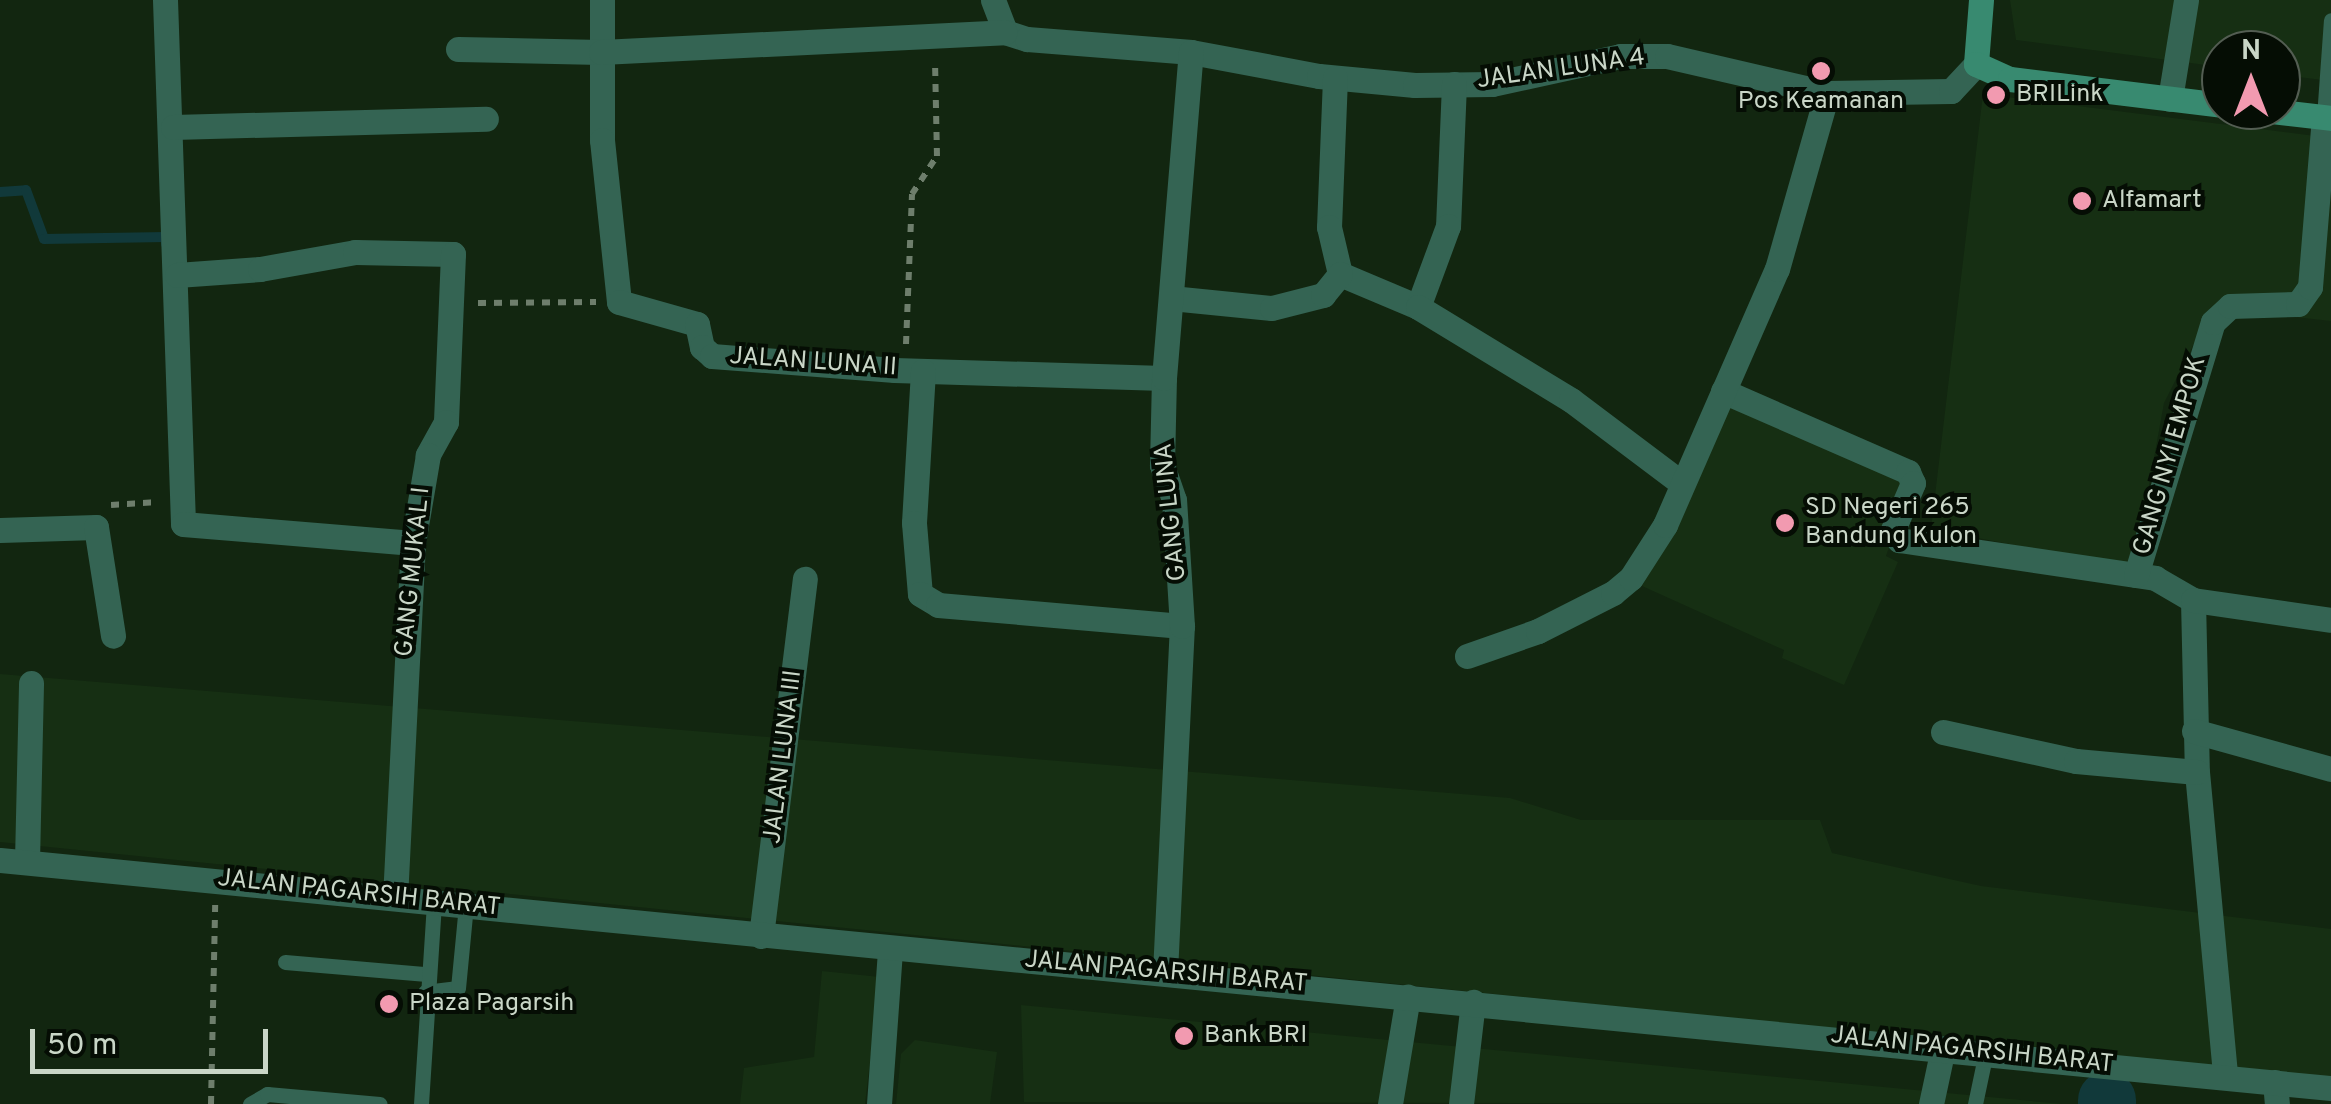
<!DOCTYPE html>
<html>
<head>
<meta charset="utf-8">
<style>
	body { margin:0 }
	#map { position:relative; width:2331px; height:1104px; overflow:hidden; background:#122610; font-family:Overpass,sans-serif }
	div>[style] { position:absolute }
	.built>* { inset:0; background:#162f13 }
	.stream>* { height:10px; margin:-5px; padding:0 5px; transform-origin:5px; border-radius:5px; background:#11393a }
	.river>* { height:58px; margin:-29px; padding:0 29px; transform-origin:29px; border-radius:29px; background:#11393a }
	.path>* { height:6px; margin-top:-3px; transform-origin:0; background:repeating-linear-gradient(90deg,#6e7e6c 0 8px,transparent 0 16px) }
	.service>* { height:15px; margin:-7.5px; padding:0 7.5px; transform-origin:7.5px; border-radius:7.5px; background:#346453 }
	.minor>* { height:25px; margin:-12.5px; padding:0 12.5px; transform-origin:12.5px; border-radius:12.5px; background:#346453 }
	.tertiary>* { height:25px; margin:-12.5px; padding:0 12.5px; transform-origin:12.5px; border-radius:12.5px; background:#346453 }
	.secondary>* { height:25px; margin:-12.5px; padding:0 12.5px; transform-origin:12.5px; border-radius:12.5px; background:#388a70 }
	.dots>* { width:28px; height:28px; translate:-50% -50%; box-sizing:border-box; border:5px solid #050d04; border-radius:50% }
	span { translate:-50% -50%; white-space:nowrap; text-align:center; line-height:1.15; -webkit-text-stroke:8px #050d04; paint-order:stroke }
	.street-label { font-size:25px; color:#c9d6c7 }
	.poi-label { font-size:25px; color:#c9d6c7 }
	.left { translate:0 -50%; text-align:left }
	.north { position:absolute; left:2201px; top:30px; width:100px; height:100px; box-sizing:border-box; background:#050d04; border:2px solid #535d52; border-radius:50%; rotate:0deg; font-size:28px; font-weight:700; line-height:40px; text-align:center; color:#c9d6c7 }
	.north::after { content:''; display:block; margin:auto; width:35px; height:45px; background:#f29ab0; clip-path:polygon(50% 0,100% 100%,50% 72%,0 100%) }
	.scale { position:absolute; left:30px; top:1029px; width:238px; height:45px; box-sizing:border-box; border:5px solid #c9d6c7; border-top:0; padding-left:12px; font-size:30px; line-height:35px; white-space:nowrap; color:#c9d6c7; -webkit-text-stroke:8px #050d04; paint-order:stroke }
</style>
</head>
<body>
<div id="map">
	<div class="built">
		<i style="clip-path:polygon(2010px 0,2331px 0,2331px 81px,2281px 75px,2281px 50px,2221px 50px,2221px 67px,2016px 40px)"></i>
		<i style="clip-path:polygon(1983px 94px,2331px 138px,2331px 321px,2212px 308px,2164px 403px,2134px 568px,1931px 529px)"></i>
		<i style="clip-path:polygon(1726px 400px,1912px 482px,1886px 556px,1898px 562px,1844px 685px,1782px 658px,1784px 650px,1642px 586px)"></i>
		<i style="clip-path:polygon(0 674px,1510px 798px,1581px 820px,1820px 820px,1832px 853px,1981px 886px,2331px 929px,2331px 1079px,0 842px)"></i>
		<i style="clip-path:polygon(822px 971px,880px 977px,865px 1104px,740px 1104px,744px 1068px,814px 1057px)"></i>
		<i style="clip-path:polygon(1021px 1005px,2062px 1104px,1024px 1102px)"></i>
		<i style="clip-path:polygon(915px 1040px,997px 1052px,990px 1104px,896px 1104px,901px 1054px)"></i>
	</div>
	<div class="stream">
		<i style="left:0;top:192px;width:26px;rotate:-4deg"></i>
		<i style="left:26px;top:190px;width:52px;rotate:69.8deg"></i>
		<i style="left:44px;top:239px;width:122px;rotate:-0.9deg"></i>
		<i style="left:166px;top:237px;width:7px;rotate:90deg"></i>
	</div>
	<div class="river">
		<i style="left:2107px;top:1104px;width:4px;rotate:-90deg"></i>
	</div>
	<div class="path">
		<i style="left:478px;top:303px;width:118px;rotate:-0.5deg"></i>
		<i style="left:906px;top:344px;width:150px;rotate:-87.7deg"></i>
		<i style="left:912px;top:194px;width:45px;rotate:-56.7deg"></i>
		<i style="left:937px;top:156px;width:96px;rotate:-91.2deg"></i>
		<i style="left:111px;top:505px;width:47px;rotate:-3.7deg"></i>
		<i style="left:211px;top:1104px;width:199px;rotate:-88.8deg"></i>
	</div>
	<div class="service">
		<i style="left:2324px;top:117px;width:97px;rotate:-85.9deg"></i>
		<i style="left:285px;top:962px;width:142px;rotate:4.9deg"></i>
		<i style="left:425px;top:992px;width:33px;rotate:-7deg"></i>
		<i style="left:458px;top:988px;width:83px;rotate:-84.5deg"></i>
		<i style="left:250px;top:1104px;width:20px;rotate:-30deg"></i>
		<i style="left:267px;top:1094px;width:113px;rotate:5.1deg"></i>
		<i style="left:421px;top:1104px;width:202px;rotate:-86.3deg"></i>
		<i style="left:1975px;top:1104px;width:53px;rotate:-78.1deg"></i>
	</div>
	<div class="minor">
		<i style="left:165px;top:0;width:524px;rotate:88.03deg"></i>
		<i style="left:183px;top:524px;width:231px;rotate:4.7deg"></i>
		<i style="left:602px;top:0;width:140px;rotate:90deg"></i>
		<i style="left:602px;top:140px;width:163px;rotate:84deg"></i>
		<i style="left:619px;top:302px;width:81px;rotate:15.8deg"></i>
		<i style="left:697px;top:324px;width:24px;rotate:78deg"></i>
		<i style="left:702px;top:347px;width:13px;rotate:42deg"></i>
		<i style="left:712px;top:356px;width:183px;rotate:4.4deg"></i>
		<i style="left:894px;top:370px;width:270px;rotate:1.7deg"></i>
		<i style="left:993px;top:0;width:34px;rotate:69deg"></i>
		<i style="left:1005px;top:32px;width:23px;rotate:18deg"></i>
		<i style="left:1027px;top:39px;width:165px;rotate:4.5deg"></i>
		<i style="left:1191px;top:52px;width:130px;rotate:10.6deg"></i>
		<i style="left:1319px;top:76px;width:96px;rotate:5.4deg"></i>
		<i style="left:1415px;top:85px;width:77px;rotate:-0.7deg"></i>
		<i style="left:1492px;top:84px;width:131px;rotate:-12.3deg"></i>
		<i style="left:1620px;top:56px;width:47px"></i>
		<i style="left:1667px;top:56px;width:164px;rotate:13deg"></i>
		<i style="left:1827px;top:93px;width:124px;rotate:-0.9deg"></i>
		<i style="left:1951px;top:91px;width:37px;rotate:-47deg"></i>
		<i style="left:458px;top:49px;width:143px;rotate:1.2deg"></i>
		<i style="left:601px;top:52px;width:404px;rotate:-2.8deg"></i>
		<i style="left:1335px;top:78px;width:149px;rotate:92.3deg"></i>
		<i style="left:1329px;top:227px;width:48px;rotate:76.8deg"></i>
		<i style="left:1340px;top:274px;width:85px;rotate:22.9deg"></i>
		<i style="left:1454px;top:84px;width:142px;rotate:92.4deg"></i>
		<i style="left:1448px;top:226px;width:86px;rotate:110.3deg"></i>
		<i style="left:1418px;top:307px;width:179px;rotate:31.3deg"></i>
		<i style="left:1571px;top:400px;width:136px;rotate:37deg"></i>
		<i style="left:2170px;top:99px;width:100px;rotate:-80.8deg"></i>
		<i style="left:173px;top:127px;width:313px;rotate:-1.5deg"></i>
		<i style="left:177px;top:275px;width:83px;rotate:-4.1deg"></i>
		<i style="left:260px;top:269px;width:97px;rotate:-10.1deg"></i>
		<i style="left:355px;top:252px;width:98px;rotate:1.2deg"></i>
		<i style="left:453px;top:254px;width:168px;rotate:92.4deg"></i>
		<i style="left:446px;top:422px;width:38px;rotate:119deg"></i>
		<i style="left:428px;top:455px;width:89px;rotate:99.7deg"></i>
		<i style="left:413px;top:543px;width:353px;rotate:92.9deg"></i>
		<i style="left:1171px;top:298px;width:101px;rotate:5.7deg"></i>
		<i style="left:1272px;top:308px;width:53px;rotate:-14.3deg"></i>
		<i style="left:1323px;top:295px;width:27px;rotate:-51deg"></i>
		<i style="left:923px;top:371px;width:152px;rotate:93.4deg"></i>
		<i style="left:914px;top:523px;width:71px;rotate:85.2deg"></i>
		<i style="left:920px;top:594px;width:21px;rotate:31deg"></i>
		<i style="left:938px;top:605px;width:245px;rotate:4.9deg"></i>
		<i style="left:1723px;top:391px;width:202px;rotate:23.6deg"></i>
		<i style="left:1908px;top:472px;width:12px;rotate:66deg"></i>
		<i style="left:1913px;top:483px;width:53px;rotate:113.2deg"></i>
		<i style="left:1892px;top:532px;width:11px;rotate:49deg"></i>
		<i style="left:1899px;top:540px;width:259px;rotate:8.4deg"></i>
		<i style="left:2155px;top:578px;width:44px;rotate:30.1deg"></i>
		<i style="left:2193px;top:600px;width:172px;rotate:88.7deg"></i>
		<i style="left:2197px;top:772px;width:304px;rotate:84.7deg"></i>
		<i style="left:0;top:530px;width:96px;rotate:-1.8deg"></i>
		<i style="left:96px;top:527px;width:110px;rotate:81.1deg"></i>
		<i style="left:2136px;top:575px;width:264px;rotate:-73.1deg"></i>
		<i style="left:2213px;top:322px;width:23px;rotate:-43deg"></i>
		<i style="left:2230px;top:306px;width:68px;rotate:-1.7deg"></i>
		<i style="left:2298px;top:304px;width:21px;rotate:-55deg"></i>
		<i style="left:2310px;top:287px;width:171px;rotate:-85.3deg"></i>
		<i style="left:2193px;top:600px;width:139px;rotate:8.2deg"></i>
		<i style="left:1467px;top:656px;width:75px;rotate:-19.4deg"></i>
		<i style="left:1538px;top:631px;width:84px;rotate:-26.9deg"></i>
		<i style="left:1613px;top:593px;width:23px;rotate:-40deg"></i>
		<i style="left:1631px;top:578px;width:63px;rotate:-57.3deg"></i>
		<i style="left:1665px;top:525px;width:279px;rotate:-66.4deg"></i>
		<i style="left:1777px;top:269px;width:183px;rotate:-74.1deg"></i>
		<i style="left:2194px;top:731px;width:142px;rotate:15.5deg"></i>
		<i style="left:1943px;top:732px;width:136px;rotate:12.3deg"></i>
		<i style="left:2076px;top:761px;width:121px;rotate:5.2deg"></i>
		<i style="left:27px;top:861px;width:178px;rotate:-88.7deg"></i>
		<i style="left:761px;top:936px;width:360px;rotate:-83deg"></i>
		<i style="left:1165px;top:972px;width:346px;rotate:-87.2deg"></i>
		<i style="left:1182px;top:626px;width:126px;rotate:-93.6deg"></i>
		<i style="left:1174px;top:500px;width:37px;rotate:-109deg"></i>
		<i style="left:1162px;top:465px;width:87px;rotate:-88.7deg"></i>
		<i style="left:1164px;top:378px;width:327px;rotate:-85.3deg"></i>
		<i style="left:2275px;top:1082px;width:22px;rotate:85deg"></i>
		<i style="left:879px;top:1104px;width:154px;rotate:-85.9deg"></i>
		<i style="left:1390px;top:1104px;width:109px;rotate:-80.5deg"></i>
		<i style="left:1461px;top:1104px;width:103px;rotate:-83.3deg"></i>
		<i style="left:1931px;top:1104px;width:57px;rotate:-77.9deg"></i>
	</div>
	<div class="tertiary">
		<i style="left:0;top:860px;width:2342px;rotate:5.59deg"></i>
	</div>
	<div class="secondary">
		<i style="left:1981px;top:0;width:64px;rotate:94.5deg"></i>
		<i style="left:1976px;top:64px;width:37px;rotate:24deg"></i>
		<i style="left:2010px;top:79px;width:213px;rotate:7deg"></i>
		<i style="left:2263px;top:110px;width:68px;rotate:6.7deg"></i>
	</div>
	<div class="dots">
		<i style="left:1821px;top:71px;background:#f29ab0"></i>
		<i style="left:1996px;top:95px;background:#f29ab0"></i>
		<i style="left:2082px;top:201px;background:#f29ab0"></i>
		<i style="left:1785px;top:523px;background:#f29ab0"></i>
		<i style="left:389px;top:1004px;background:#f29ab0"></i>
		<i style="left:1184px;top:1036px;background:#f29ab0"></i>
	</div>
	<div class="street-label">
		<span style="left:1561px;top:70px;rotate:-8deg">JALAN LUNA 4</span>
		<span style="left:813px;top:363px;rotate:4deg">JALAN LUNA II</span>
		<span style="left:2171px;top:456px;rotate:-74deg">GANG NYI EMPOK</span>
		<span style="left:1172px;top:512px;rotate:-96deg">GANG LUNA</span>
		<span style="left:414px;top:572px;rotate:-84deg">GANG MUKAL I</span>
		<span style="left:784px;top:757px;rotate:-83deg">JALAN LUNA III</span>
		<span style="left:359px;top:894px;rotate:6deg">JALAN PAGARSIH BARAT</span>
		<span style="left:1166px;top:973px;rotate:5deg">JALAN PAGARSIH BARAT</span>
		<span style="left:1972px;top:1051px;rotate:6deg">JALAN PAGARSIH BARAT</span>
	</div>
	<div class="poi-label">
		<span class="left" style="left:2016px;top:95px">BRILink</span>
		<span style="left:1821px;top:102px">Pos Keamanan</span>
		<span class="left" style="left:2102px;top:201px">Alfamart</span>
		<span class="left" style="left:1805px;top:523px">SD Negeri 265<br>Bandung Kulon</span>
		<span class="left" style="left:409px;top:1004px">Plaza Pagarsih</span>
		<span class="left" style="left:1204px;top:1036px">Bank BRI</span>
	</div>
	<div class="north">N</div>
	<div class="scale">50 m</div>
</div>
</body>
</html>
